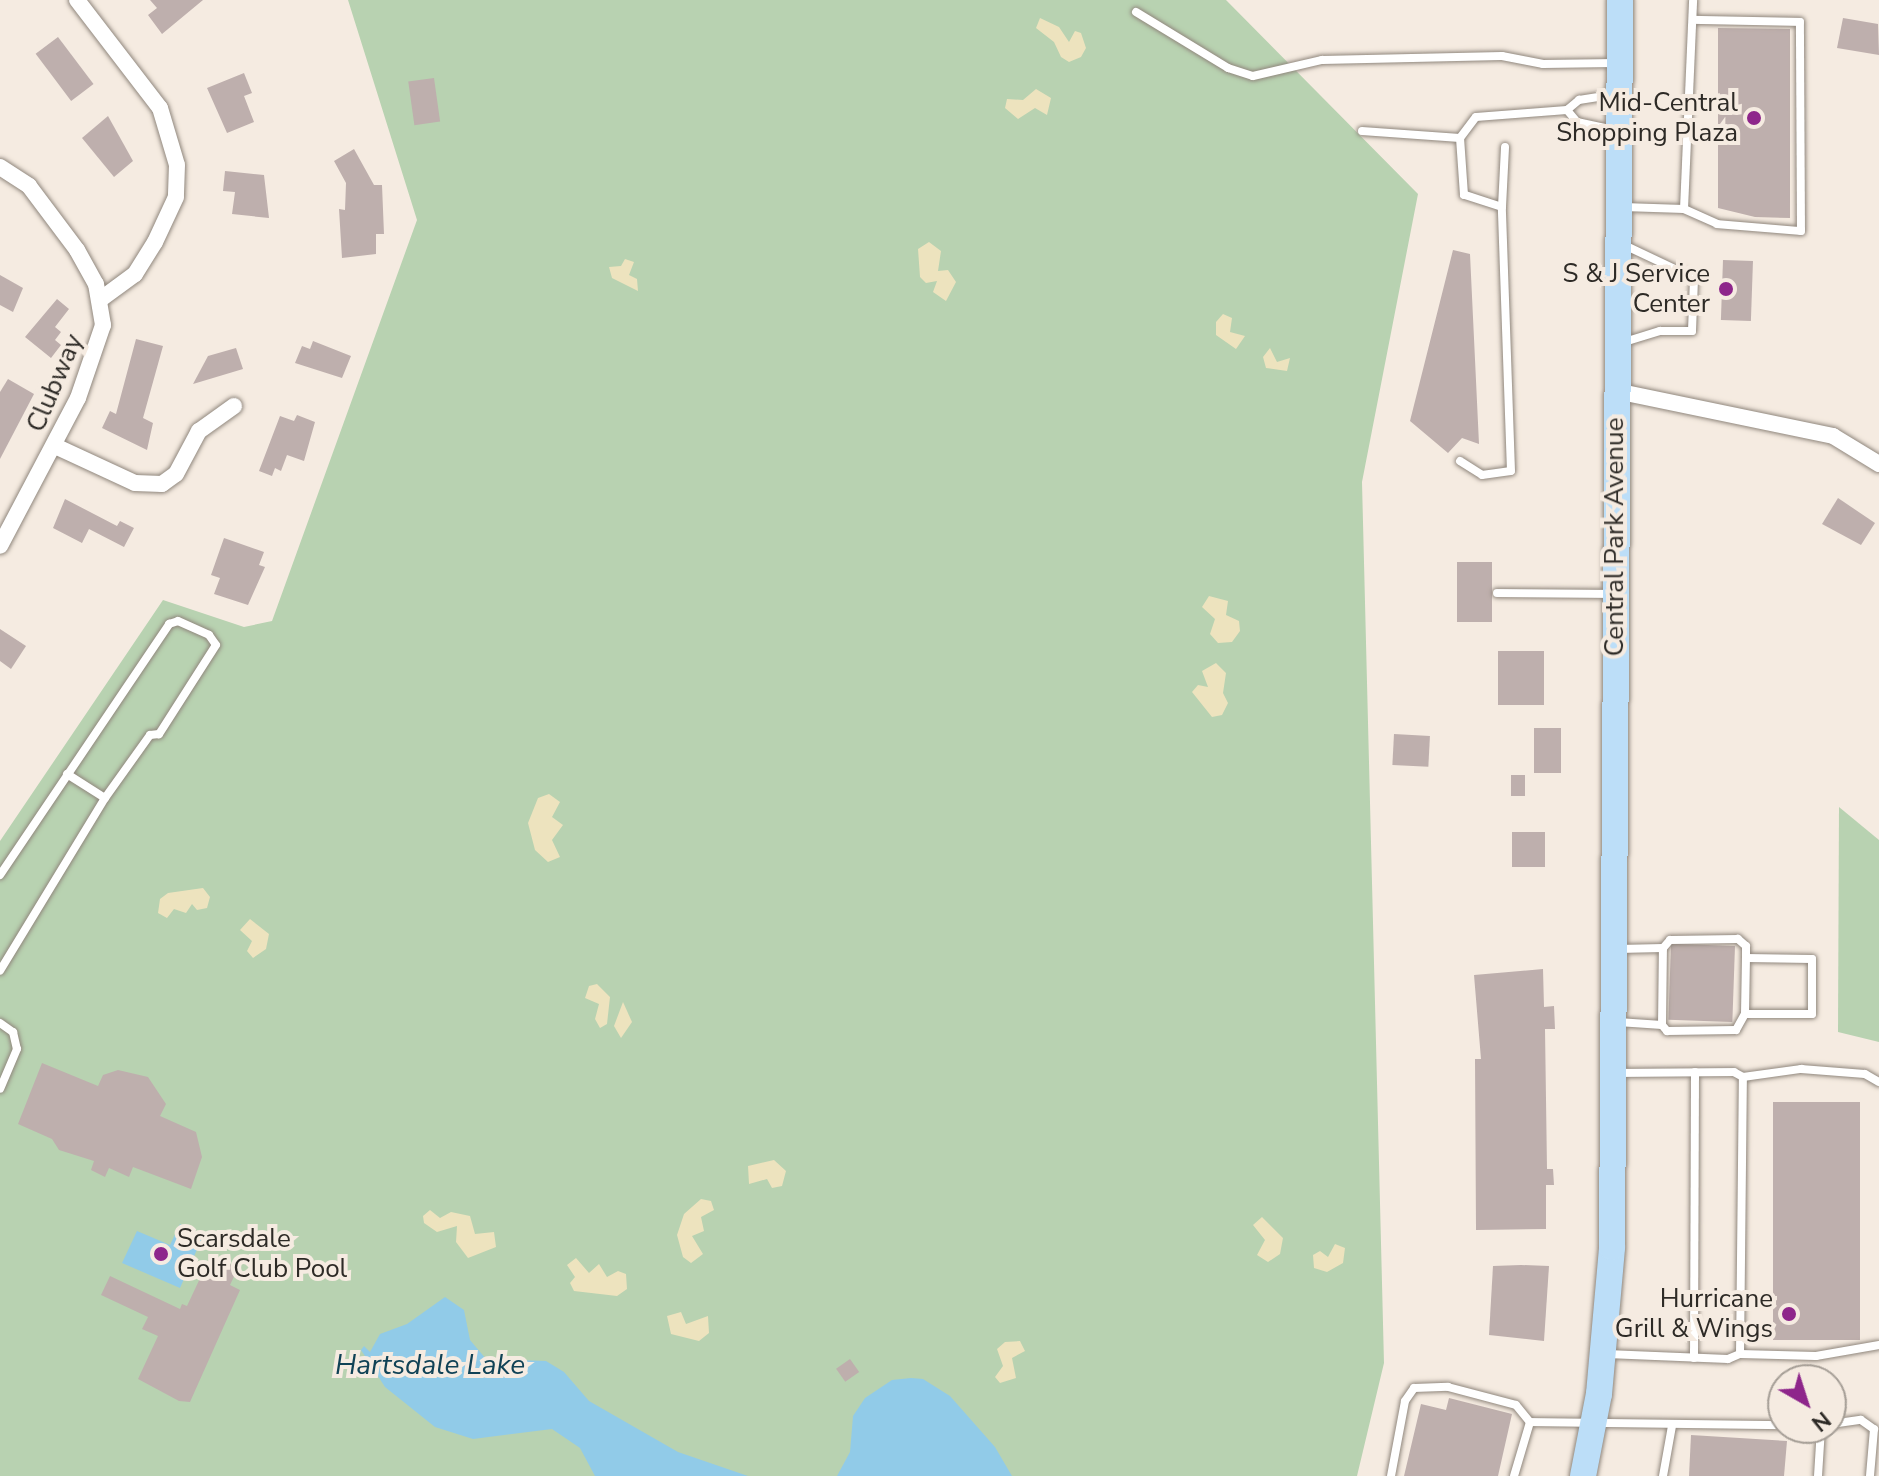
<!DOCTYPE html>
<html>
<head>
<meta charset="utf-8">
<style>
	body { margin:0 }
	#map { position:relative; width:1879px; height:1476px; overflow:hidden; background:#f5ebe1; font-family:"Nunito Sans",sans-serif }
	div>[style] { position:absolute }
	.green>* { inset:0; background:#b8d2b1 }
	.sand>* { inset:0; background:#ede3be }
	.water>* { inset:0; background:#91cbe8 }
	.building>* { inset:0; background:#beafad; transform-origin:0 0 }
	.roads { filter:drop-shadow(0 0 2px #90877d) drop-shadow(0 0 2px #90877d) }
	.lane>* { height:8px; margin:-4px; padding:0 4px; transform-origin:4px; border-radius:4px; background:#fff }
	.street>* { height:16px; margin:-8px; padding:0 8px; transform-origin:8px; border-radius:8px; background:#fff }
	.primary>* { height:26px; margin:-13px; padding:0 13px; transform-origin:13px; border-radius:13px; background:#bcdef8 }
	.dots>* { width:22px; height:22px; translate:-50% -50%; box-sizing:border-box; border:4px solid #f5ebe1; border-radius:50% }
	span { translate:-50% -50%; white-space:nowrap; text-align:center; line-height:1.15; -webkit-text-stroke:8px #f5ebe1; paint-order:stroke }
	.poi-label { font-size:26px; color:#2d2a26 }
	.right { translate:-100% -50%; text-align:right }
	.left { translate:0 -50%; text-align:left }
	.street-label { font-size:26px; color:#2d2a26 }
	.water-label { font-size:28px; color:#104256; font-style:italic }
	.north { position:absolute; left:1767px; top:1364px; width:80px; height:80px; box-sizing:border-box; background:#f5ebe1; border:2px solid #a59e96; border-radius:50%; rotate:141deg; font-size:22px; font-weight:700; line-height:32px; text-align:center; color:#2d2a26 }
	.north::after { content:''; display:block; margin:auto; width:28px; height:36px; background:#8e268b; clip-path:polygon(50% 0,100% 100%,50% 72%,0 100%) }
</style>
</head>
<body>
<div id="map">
	<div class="green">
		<i style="clip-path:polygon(348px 0,1226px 0,1418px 194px,1362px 482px,1384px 1363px,1357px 1476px,0 1476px,0 841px,163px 600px,244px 627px,272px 621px,417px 220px)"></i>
		<i style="clip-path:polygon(1839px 807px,1879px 840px,1879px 1042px,1838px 1032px)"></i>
	</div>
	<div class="sand">
		<i style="clip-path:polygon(1040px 18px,1059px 27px,1069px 42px,1075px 31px,1081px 33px,1086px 48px,1081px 57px,1069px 62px,1061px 57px,1054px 42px,1036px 28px)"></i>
		<i style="clip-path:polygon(1036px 89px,1051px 98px,1047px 115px,1035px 108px,1018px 119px,1005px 108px,1007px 99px,1023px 100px)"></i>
		<i style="clip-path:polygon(929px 242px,941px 251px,938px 271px,948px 270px,956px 282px,946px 301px,933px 292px,937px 281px,926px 283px,920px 277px,918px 249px)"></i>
		<i style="clip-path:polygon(625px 259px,634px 262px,629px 275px,637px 279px,638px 291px,612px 278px,609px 267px,621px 266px)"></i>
		<i style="clip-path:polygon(1223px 314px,1232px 318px,1230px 332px,1245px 336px,1236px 349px,1216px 335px,1216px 322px)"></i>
		<i style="clip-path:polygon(1270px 348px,1277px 362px,1290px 358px,1287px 371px,1266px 368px,1263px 357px)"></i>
		<i style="clip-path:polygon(1209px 596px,1228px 601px,1226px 615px,1239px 621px,1240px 631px,1232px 642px,1218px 643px,1210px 634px,1215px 619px,1202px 607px)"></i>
		<i style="clip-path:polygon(1216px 663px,1226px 673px,1223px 693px,1228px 703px,1222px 715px,1212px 717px,1192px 692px,1198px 685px,1208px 687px,1202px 671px)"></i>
		<i style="clip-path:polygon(549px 794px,560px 802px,552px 817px,563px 825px,552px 840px,560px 857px,548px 862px,535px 850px,528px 823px,538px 798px)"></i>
		<i style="clip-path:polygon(203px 888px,210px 897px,207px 908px,197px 910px,192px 904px,186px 913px,174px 909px,167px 918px,158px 913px,160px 899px,168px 893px)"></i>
		<i style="clip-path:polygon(250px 919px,269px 934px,266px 949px,253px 958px,247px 951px,252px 941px,240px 930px)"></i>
		<i style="clip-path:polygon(597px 984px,610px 997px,607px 1024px,600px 1028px,595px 1019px,599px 1004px,585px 998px,589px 986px)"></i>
		<i style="clip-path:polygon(623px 1002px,632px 1022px,621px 1038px,614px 1026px)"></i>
		<i style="clip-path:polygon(774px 1160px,786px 1171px,782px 1186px,772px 1188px,767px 1179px,749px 1184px,748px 1166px)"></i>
		<i style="clip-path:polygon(701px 1199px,711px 1201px,714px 1210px,701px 1217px,704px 1231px,692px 1236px,703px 1254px,691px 1263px,683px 1257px,677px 1235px,684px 1214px)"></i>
		<i style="clip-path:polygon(430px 1210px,440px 1218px,451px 1212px,470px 1216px,475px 1234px,494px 1232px,496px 1247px,468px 1258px,456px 1242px,457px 1226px,437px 1232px,424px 1223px,423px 1216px)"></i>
		<i style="clip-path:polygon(1262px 1217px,1283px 1238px,1280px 1254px,1268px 1262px,1257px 1255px,1265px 1240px,1253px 1225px)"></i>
		<i style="clip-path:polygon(1335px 1244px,1345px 1248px,1343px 1263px,1327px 1272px,1314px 1268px,1313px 1255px,1320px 1251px,1328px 1257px)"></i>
		<i style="clip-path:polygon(576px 1258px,589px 1273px,599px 1264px,607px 1277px,618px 1271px,626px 1274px,627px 1289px,617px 1296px,574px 1291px,570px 1283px,575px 1277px,567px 1265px)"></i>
		<i style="clip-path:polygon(681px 1312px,686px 1324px,708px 1316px,709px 1333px,699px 1341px,671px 1334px,667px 1316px)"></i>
		<i style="clip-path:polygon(1020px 1341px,1025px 1351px,1012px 1358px,1016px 1378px,1000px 1383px,995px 1377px,1003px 1366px,997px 1349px,1005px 1342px)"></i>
	</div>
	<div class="water">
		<i style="clip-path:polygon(180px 1224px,203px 1236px,180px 1288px,122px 1263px,137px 1231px,170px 1245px)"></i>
		<i style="clip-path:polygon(445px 1297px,464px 1310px,470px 1340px,486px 1359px,546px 1361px,564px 1372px,589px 1401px,678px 1452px,748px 1476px,595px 1476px,580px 1448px,552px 1429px,473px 1439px,435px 1427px,385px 1387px,361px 1350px,364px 1346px,370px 1352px,380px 1334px,407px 1324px)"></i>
		<i style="clip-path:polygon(911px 1378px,923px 1379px,950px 1396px,995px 1447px,1012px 1476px,837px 1476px,850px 1452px,853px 1416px,865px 1398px,892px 1380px)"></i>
	</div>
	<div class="building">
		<i style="clip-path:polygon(150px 0,203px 0,162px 34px,148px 15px,157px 8px)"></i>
		<i style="clip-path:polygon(1843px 18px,1878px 24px,1879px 55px,1837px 48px)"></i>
		<i style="clip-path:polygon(1718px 28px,1790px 29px,1790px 218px,1755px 217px,1718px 208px)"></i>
		<i style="left:58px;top:37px;width:59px;height:28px;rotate:53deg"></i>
		<i style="clip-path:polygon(244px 73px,252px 93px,244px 96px,254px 122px,227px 133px,207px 88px)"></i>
		<i style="left:434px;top:78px;width:44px;height:26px;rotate:82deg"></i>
		<i style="clip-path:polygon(108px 116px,133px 161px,114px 177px,82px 138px)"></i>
		<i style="clip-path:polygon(354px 149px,374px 185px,382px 185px,384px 234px,376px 234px,376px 254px,342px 258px,339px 209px,345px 210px,346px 183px,334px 161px)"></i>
		<i style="clip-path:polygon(225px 171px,264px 175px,269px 218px,232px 214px,235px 192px,223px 191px)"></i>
		<i style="clip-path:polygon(1453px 250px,1470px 254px,1479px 444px,1462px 438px,1448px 453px,1410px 421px)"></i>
		<i style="left:1723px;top:260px;width:30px;height:60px;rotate:2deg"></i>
		<i style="clip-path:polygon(0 275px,23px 288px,13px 312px,0 305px)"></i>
		<i style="clip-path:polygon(57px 299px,69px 309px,55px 327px,61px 332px,55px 340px,61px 345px,51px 358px,25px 337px)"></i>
		<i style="clip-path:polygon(136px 339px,163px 346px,143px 418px,153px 423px,147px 450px,102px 428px,110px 411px,116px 414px)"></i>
		<i style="clip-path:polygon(313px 341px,351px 356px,342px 378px,295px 363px,302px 346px,310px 349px)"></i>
		<i style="clip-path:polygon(236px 348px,243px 369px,193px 384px,208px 356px)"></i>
		<i style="clip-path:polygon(8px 379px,34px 394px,0 459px,0 392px)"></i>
		<i style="clip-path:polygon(297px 415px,315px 422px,304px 461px,287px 455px,281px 471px,275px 468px,272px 476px,259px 471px,280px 416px,294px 421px)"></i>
		<i style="clip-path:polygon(1838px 498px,1875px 523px,1861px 545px,1822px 524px)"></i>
		<i style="clip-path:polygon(65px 499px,117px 526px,120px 521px,134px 528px,124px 547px,89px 529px,82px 543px,53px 528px)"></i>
		<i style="clip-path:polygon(224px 538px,264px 552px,259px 565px,265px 567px,248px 605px,214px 594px,220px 578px,211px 575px)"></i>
		<i style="left:1457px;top:562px;width:35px;height:60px"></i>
		<i style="clip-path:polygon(0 629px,26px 646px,11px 669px,0 661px)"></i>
		<i style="left:1498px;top:651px;width:46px;height:54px"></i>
		<i style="left:1534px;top:728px;width:27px;height:45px"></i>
		<i style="left:1394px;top:734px;width:36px;height:31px;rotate:3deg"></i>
		<i style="left:1511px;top:775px;width:14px;height:21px"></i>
		<i style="left:1545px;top:832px;width:35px;height:33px;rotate:90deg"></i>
		<i style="left:1735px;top:946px;width:76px;height:64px;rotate:92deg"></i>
		<i style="clip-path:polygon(1543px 969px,1544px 1007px,1554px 1006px,1555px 1029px,1545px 1029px,1547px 1169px,1553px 1169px,1554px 1185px,1546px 1185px,1546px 1229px,1476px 1230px,1475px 1059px,1481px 1059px,1474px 975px)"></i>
		<i style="clip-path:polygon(42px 1063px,98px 1086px,103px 1075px,118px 1070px,148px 1077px,166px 1104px,160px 1116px,196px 1132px,202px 1157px,191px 1189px,133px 1167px,129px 1177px,109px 1168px,105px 1177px,91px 1170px,94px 1161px,59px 1150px,52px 1139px,18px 1124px)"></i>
		<i style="left:1773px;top:1102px;width:87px;height:238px"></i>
		<i style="clip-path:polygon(211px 1255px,238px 1268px,230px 1285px,240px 1290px,190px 1402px,179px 1401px,138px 1379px,158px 1336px,142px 1329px,148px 1317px,101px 1295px,110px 1276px,180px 1309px,182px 1304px,187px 1306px)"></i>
		<i style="clip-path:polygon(1521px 1265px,1549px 1266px,1544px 1341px,1489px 1335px,1493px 1266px)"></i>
		<i style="left:850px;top:1359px;width:16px;height:17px;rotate:55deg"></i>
		<i style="clip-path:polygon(1449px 1398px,1512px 1414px,1498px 1476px,1404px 1476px,1421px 1404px,1446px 1410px)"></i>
		<i style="clip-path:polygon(1691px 1435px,1787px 1441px,1784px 1476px,1689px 1476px)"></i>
	</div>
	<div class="roads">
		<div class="lane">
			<i style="left:1136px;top:12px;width:108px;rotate:31.3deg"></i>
			<i style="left:1228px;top:68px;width:26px;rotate:18deg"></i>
			<i style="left:1253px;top:76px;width:71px;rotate:-13.1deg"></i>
			<i style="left:1322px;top:60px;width:180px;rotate:-1.3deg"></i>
			<i style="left:1502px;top:56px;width:42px;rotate:11deg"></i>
			<i style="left:1543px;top:64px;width:72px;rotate:-0.8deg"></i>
			<i style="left:1567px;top:110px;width:16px;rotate:50deg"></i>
			<i style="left:1577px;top:122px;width:39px;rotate:12deg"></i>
			<i style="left:1362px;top:131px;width:98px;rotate:4.1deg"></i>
			<i style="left:1502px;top:207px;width:40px;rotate:-162deg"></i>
			<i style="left:1464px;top:195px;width:57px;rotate:-94deg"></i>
			<i style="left:1460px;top:138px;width:26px;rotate:-53deg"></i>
			<i style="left:1476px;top:117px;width:91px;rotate:-4.4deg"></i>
			<i style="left:1567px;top:110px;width:16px;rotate:-40deg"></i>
			<i style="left:1579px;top:100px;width:37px;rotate:-9deg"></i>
			<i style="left:1623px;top:207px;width:61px;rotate:1.9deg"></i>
			<i style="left:1684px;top:209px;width:36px;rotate:24deg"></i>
			<i style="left:1717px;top:224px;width:84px;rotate:4.8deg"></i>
			<i style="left:1801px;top:231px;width:209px;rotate:-90.3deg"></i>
			<i style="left:1800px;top:22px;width:107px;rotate:-178.9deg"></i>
			<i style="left:1684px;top:209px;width:209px;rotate:-87.5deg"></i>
			<i style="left:1621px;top:343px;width:41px;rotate:-17.1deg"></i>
			<i style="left:1660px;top:331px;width:32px"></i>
			<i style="left:1692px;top:331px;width:53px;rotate:-87.8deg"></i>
			<i style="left:1694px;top:278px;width:77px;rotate:-154.8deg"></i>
			<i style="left:1460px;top:461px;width:26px;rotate:32deg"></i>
			<i style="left:1482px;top:475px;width:29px;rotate:-8deg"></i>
			<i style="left:1511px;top:471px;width:264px;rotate:-92deg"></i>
			<i style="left:1502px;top:207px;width:60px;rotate:-87.1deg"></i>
			<i style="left:1497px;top:593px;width:117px;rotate:0.5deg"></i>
			<i style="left:67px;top:774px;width:45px;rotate:32.3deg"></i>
			<i style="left:0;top:875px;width:303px;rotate:-56deg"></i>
			<i style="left:169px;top:624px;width:9px;rotate:-18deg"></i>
			<i style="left:178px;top:621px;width:34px;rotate:24deg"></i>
			<i style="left:209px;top:635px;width:12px;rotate:55deg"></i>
			<i style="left:216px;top:645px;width:106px;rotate:122.6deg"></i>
			<i style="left:159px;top:734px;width:9px;rotate:174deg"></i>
			<i style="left:150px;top:735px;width:77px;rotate:125.5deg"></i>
			<i style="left:105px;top:798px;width:202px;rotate:121.3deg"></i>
			<i style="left:1745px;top:1014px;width:67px"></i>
			<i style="left:1812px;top:1014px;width:55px;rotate:-90deg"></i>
			<i style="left:1812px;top:959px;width:66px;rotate:-179.1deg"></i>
			<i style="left:1618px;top:1022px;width:44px;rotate:3.9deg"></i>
			<i style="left:1662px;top:1025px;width:8px;rotate:50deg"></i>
			<i style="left:1667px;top:1031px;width:69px;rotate:-0.8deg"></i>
			<i style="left:1736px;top:1030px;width:18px;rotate:-61deg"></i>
			<i style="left:1745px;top:1014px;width:56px;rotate:-89deg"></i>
			<i style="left:1746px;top:958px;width:12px;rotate:-90deg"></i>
			<i style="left:1746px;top:946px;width:11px;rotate:-139deg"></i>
			<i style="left:1738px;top:939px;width:68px;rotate:179.2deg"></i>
			<i style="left:1670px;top:940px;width:11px;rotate:131deg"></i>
			<i style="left:1663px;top:948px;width:45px;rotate:178.7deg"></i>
			<i style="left:0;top:1023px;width:16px;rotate:35deg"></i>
			<i style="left:13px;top:1032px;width:17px;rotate:77deg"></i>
			<i style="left:17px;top:1049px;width:43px;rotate:113deg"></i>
			<i style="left:1662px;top:1025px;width:77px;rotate:-89.3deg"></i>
			<i style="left:1743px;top:1077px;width:59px;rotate:-7.9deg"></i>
			<i style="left:1801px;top:1069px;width:64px;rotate:4.5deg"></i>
			<i style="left:1865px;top:1074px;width:16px;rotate:30deg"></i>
			<i style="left:1607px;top:1354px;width:121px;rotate:2.4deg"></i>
			<i style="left:1728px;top:1359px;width:13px;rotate:-23deg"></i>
			<i style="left:1740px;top:1354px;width:277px;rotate:-89.4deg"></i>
			<i style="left:1743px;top:1077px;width:10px;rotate:-151deg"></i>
			<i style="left:1734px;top:1072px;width:116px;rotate:179.5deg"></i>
			<i style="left:1740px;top:1354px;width:76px;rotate:1.5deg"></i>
			<i style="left:1816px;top:1356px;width:64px;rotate:-9.9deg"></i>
			<i style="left:1694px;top:1358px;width:286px;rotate:-89.8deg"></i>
			<i style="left:1831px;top:1424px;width:30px;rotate:-8deg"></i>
			<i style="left:1861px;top:1420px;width:16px;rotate:35deg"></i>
			<i style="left:1874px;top:1429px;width:47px;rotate:94.9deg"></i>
			<i style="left:1391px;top:1476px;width:76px;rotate:-79.4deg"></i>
			<i style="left:1405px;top:1401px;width:16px;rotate:-55deg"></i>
			<i style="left:1414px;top:1388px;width:34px;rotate:-2deg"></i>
			<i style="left:1448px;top:1387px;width:70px;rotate:14.8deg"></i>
			<i style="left:1516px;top:1405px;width:22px;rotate:51deg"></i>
			<i style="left:1514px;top:1476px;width:56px;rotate:-73.5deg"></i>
			<i style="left:1530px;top:1422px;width:253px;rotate:0.7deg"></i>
			<i style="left:1663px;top:1476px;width:51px;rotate:-79.8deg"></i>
			<i style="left:1818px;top:1476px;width:48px;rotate:-86.4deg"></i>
		</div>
		<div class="street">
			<i style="left:77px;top:0;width:136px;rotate:52.5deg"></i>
			<i style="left:160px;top:108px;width:59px;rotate:73.4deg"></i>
			<i style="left:177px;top:165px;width:32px;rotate:92deg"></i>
			<i style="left:176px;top:197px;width:50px;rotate:115deg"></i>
			<i style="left:155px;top:242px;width:38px;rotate:122deg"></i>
			<i style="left:135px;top:274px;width:42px;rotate:143.7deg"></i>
			<i style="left:0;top:167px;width:35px;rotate:33deg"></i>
			<i style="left:29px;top:186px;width:80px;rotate:53.1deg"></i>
			<i style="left:77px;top:250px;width:39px;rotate:61deg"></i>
			<i style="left:96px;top:284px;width:42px;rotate:80.3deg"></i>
			<i style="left:103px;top:325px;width:77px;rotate:108.9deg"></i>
			<i style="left:78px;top:398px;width:167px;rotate:117.8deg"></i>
			<i style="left:1616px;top:391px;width:222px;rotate:11.7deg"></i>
			<i style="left:1833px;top:436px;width:54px;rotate:31.3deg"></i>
			<i style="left:55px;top:446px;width:88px;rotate:24.8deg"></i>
			<i style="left:135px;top:483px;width:27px;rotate:2deg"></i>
			<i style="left:162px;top:484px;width:17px;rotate:-36deg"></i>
			<i style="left:176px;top:474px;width:49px;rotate:-61.9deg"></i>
			<i style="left:199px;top:431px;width:43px;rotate:-35.5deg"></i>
		</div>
		<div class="primary">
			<i style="left:1583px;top:1476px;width:84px;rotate:-79deg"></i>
			<i style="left:1599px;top:1394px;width:148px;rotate:-84.9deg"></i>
			<i style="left:1612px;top:1247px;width:1247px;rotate:-89.63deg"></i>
		</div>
	</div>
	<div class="dots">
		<i style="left:1754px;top:118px;background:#8e268b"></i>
		<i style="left:1726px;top:289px;background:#8e268b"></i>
		<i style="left:161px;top:1254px;background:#8e268b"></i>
		<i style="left:1789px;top:1314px;background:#8e268b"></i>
	</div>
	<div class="poi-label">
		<span class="right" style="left:1738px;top:118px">Mid-Central<br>Shopping Plaza</span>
		<span class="right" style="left:1710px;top:289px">S &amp; J Service<br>Center</span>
		<span class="left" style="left:177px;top:1254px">Scarsdale<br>Golf Club Pool</span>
		<span class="right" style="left:1773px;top:1314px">Hurricane<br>Grill &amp; Wings</span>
	</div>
	<div class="street-label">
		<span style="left:55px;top:383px;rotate:-67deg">Clubway</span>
		<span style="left:1615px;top:537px;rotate:-90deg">Central Park Avenue</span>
	</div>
	<div class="water-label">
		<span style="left:430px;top:1365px">Hartsdale Lake</span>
	</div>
	<div class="north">N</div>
</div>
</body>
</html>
